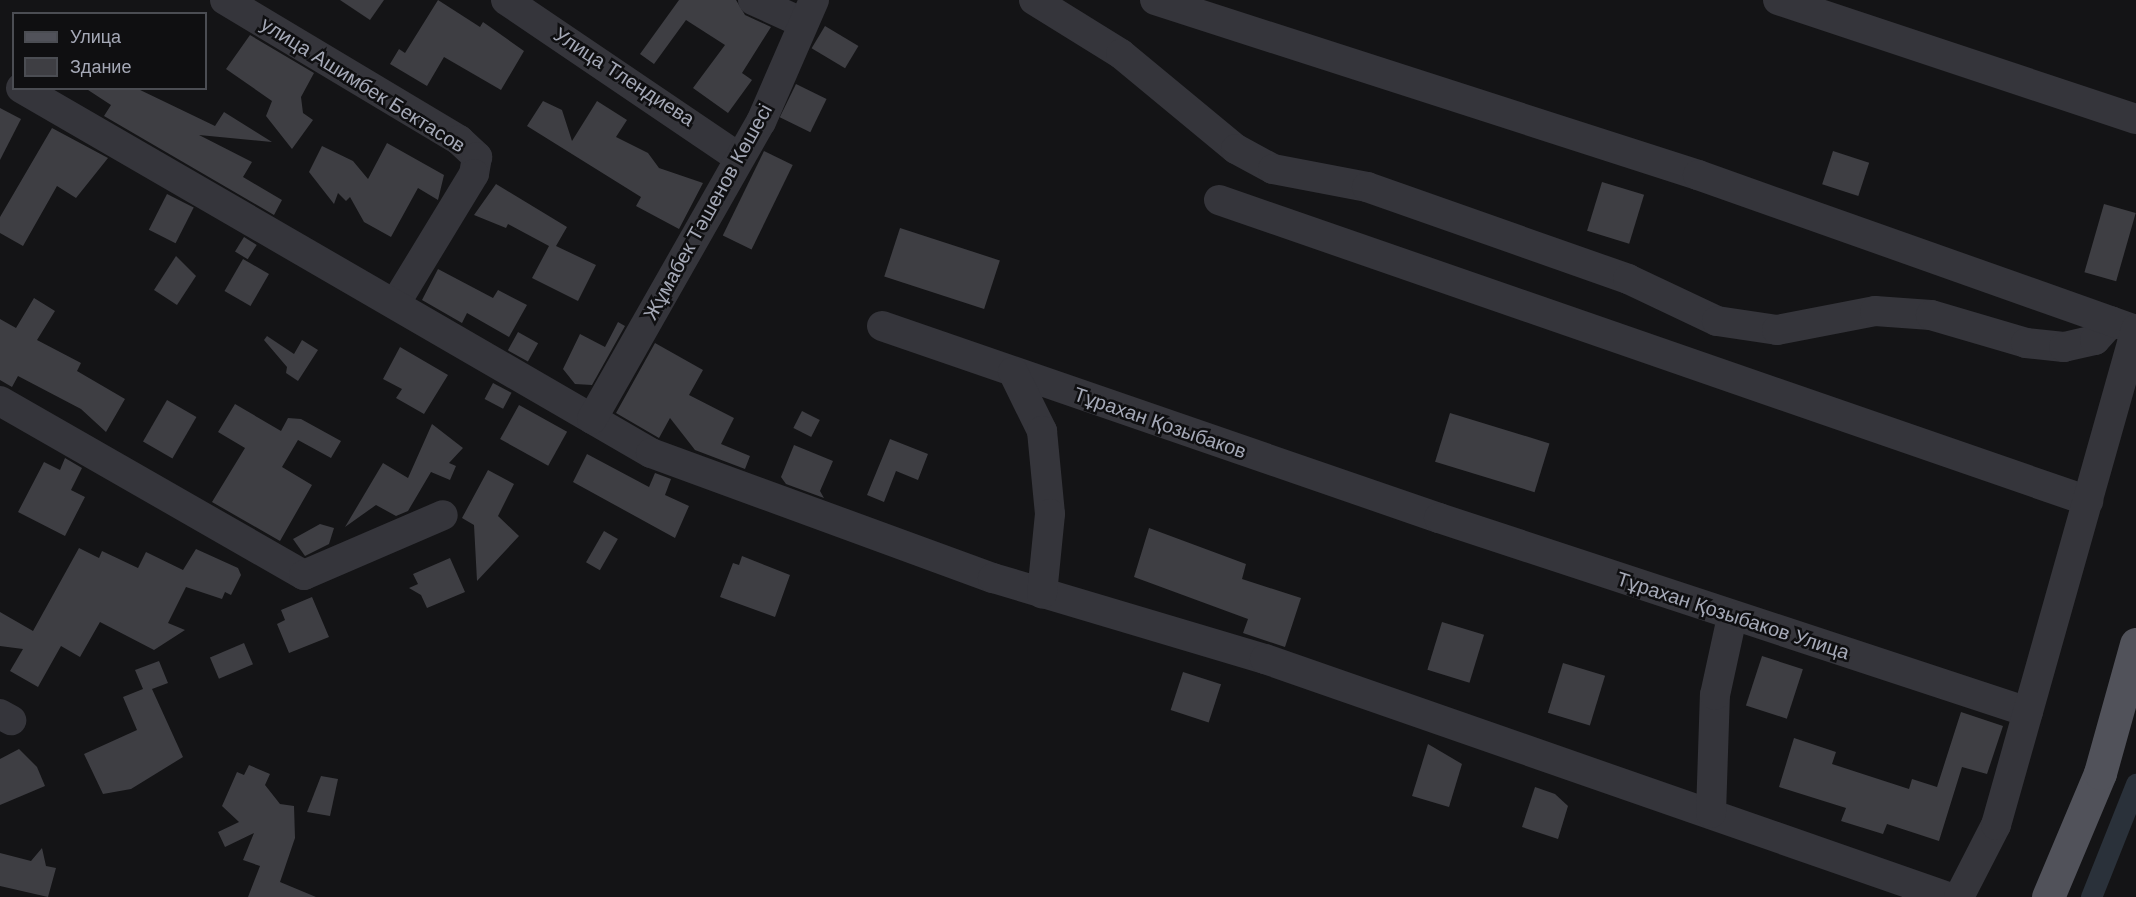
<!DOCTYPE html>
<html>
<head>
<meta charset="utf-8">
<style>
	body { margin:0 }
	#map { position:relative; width:2136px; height:897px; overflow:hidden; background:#141416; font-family:Helvetica,sans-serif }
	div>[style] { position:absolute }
	.canal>* { height:21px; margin:-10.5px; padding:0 10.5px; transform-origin:10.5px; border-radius:10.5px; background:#2a313a }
	.building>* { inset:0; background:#3e3e43; transform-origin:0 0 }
	.minor>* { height:30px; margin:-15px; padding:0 15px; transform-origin:15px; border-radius:15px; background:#35353b }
	.major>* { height:33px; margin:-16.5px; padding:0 16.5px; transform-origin:16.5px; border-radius:16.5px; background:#51525a }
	span { translate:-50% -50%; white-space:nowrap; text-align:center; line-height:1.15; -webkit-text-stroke:5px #0f0f11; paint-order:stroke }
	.street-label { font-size:20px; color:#a5a9b7 }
	.legend { position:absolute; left:12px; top:12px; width:195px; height:78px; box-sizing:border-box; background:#0f0f11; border:2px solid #4b4d53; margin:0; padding:8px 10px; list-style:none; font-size:18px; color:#a5a9b7 }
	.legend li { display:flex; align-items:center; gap:12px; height:30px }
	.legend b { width:30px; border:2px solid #4b4d53 }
</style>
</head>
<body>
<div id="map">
	<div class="canal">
		<i style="left:2091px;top:897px;width:122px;rotate:-68.3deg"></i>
	</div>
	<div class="building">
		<i style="clip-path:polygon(340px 0,384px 0,370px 20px)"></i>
		<i style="clip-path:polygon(438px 0,480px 27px,483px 22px,524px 51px,501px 90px,444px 57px,427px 86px,390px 64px,399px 49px,405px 53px)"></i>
		<i style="clip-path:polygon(679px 0,736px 0,745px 15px,771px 27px,742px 73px,752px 80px,728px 113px,693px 88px,725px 45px,686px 20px,654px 64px,640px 54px)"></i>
		<i style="left:825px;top:26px;width:39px;height:26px;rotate:31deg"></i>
		<i style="clip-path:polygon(250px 35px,314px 73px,301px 97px,303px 113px,313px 120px,292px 149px,266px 116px,272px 101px,226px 69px)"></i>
		<i style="left:796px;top:84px;width:34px;height:37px;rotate:26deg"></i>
		<i style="clip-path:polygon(85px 88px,136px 88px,215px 126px,224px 112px,272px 142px,199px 135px,252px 162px,243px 177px,282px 200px,274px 215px,104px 116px,111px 105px)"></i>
		<i style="clip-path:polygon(543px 101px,562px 110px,572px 141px,597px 101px,627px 120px,616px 137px,648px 153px,659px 168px,703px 183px,679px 229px,636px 206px,641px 197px,527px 126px)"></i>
		<i style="clip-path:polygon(0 108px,21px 119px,0 160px)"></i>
		<i style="clip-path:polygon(52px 128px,108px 158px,76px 198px,57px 186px,23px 246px,0 233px,0 217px)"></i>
		<i style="clip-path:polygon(387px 143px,444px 175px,438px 200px,418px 188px,391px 237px,364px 222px,350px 197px,346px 201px,338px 193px,334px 204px,309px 172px,322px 146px,353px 161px,368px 179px)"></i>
		<i style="left:764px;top:151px;width:32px;height:94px;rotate:26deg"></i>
		<i style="left:1833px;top:151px;width:38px;height:35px;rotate:18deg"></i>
		<i style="left:1602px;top:182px;width:44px;height:51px;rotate:17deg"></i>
		<i style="clip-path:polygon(496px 184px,567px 227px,556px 246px,596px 265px,578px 301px,532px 278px,549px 246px,508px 224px,506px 228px,474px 215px)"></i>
		<i style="left:167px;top:194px;width:30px;height:40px;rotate:27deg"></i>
		<i style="left:2104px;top:204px;width:33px;height:71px;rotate:16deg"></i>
		<i style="left:900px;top:228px;width:105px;height:51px;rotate:18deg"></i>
		<i style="left:244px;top:237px;width:15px;height:17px;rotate:32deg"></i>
		<i style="clip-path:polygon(176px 256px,196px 276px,177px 305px,154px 290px)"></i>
		<i style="left:243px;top:259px;width:30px;height:37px;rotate:30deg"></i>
		<i style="clip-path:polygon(438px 269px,493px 298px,498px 290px,527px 305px,509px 337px,467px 313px,462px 323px,422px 300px)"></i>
		<i style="clip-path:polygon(34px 298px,55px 311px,37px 340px,81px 363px,77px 371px,125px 399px,106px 432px,81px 409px,18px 376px,12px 387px,0 380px,0 319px,16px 328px)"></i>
		<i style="clip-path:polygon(618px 322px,625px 326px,592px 385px,575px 384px,563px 369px,580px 334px,605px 347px)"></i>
		<i style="left:518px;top:332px;width:23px;height:21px;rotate:29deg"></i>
		<i style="clip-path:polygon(267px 336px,294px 354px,302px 340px,318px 350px,298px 381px,286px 373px,287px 367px,264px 340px)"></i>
		<i style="clip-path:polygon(655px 343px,703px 370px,689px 395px,734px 418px,721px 444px,750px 456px,745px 469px,695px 450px,670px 418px,659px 438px,616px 413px)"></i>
		<i style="clip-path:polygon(400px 347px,448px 375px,424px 414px,396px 398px,402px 389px,383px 379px)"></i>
		<i style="left:493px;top:383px;width:21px;height:18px;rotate:28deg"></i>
		<i style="left:167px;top:400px;width:34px;height:48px;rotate:30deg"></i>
		<i style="clip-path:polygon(235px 404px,281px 431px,288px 418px,301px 419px,341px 441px,331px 458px,298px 440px,282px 467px,312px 485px,280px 541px,212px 502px,245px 448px,218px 432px)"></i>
		<i style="left:519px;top:405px;width:55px;height:39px;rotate:29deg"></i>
		<i style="left:802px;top:411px;width:20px;height:19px;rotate:27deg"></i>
		<i style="left:1450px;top:413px;width:104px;height:51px;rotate:17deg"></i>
		<i style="clip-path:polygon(432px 424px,463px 448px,449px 463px,456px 466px,450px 480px,431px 472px,408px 511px,396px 516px,376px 505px,345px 527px,383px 463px,408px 478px)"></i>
		<i style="clip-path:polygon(890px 439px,928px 454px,918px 480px,896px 471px,884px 502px,867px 495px)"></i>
		<i style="clip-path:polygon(794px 445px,833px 461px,820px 491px,824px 498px,786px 484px,781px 477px)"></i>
		<i style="clip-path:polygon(587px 454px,649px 487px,655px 473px,671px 479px,665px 495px,689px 506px,675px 538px,573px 482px)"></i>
		<i style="clip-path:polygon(65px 458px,82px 468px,71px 490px,85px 497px,65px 536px,18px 512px,44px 462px,60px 470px)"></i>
		<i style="clip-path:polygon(488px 470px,514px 484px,498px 516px,519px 536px,477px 581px,474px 525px,462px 518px)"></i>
		<i style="clip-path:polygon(320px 524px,334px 528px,329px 544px,305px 556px,293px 539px)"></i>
		<i style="clip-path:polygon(1149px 528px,1246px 564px,1242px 579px,1301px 598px,1285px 647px,1243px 633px,1248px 619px,1134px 577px)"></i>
		<i style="left:604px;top:531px;width:16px;height:36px;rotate:30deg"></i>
		<i style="clip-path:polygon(79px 548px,99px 558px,102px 551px,138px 568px,146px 552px,183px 570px,196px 549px,238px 568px,241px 575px,231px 595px,225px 592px,222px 599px,186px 587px,168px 623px,185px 630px,154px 650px,100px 622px,80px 657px,61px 646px,38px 687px,10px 671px,23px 649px,0 646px,0 612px,33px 631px)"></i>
		<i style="clip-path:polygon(742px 556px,790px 575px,775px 617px,720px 597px,733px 563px,739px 565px)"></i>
		<i style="clip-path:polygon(450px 558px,465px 592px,427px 608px,421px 595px,409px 588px,418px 584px,413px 574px)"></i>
		<i style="clip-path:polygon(312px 597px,329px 637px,289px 653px,277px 624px,285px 620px,281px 610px)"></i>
		<i style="left:1442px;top:622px;width:44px;height:50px;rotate:17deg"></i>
		<i style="left:244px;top:643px;width:23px;height:37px;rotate:67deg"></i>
		<i style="left:1762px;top:656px;width:43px;height:52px;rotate:18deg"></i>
		<i style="clip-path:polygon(159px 661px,168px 683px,152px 689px,183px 757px,131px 789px,103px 794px,84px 754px,137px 730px,123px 697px,143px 689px,135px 670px)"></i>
		<i style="left:1563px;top:663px;width:44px;height:52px;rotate:17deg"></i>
		<i style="left:1183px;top:672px;width:40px;height:40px;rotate:18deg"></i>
		<i style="clip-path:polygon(1961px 712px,2003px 726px,1987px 774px,1962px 767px,1939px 841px,1887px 824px,1883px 834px,1841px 821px,1846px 808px,1779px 787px,1794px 738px,1836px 752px,1832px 764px,1909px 789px,1912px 779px,1937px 787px)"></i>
		<i style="clip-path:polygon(1428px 744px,1462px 764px,1449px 807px,1412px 796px)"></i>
		<i style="clip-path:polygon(19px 749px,37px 767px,45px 786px,0 805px,0 759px)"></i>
		<i style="clip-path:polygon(249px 765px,270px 774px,265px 785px,280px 804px,294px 806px,295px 838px,280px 882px,316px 897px,248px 897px,260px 866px,243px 860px,254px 833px,225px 847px,218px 832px,239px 822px,222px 806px,237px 772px,244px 775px)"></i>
		<i style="clip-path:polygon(321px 776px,338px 779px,330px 816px,307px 812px)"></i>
		<i style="clip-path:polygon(1535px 787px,1555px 794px,1568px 806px,1558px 839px,1522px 827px)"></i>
		<i style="clip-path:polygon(42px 848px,46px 866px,56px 868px,48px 897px,0 886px,0 853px,31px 861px)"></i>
	</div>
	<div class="minor">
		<i style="left:225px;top:0;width:273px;rotate:30.9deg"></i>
		<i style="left:459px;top:140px;width:25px;rotate:43deg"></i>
		<i style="left:477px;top:157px;width:17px;rotate:100deg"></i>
		<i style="left:474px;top:174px;width:152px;rotate:121.3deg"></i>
		<i style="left:506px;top:0;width:280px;rotate:34.1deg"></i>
		<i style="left:753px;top:0;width:55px;rotate:24.7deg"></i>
		<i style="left:1034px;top:0;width:102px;rotate:31.8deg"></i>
		<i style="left:1121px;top:54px;width:149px;rotate:39.6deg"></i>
		<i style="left:1236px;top:149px;width:42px;rotate:28.4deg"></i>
		<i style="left:1273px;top:169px;width:96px;rotate:10.8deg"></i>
		<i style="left:1367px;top:187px;width:277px;rotate:19.4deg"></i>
		<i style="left:1628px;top:279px;width:98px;rotate:25.3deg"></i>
		<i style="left:1717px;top:321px;width:61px;rotate:8.5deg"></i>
		<i style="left:1777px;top:330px;width:100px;rotate:-11deg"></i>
		<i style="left:1875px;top:311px;width:56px;rotate:4.1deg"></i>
		<i style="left:1931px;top:315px;width:99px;rotate:16.4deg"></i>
		<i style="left:2026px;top:343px;width:38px;rotate:6deg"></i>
		<i style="left:2064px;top:347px;width:32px;rotate:-13deg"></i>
		<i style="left:2095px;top:340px;width:25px;rotate:-48deg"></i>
		<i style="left:1155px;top:0;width:571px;rotate:17.86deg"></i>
		<i style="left:1698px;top:175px;width:465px;rotate:19.5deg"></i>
		<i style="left:1778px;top:0;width:377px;rotate:18.4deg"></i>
		<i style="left:21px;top:88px;width:728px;rotate:30.09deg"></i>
		<i style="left:651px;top:453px;width:364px;rotate:20.1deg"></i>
		<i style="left:993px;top:578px;width:284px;rotate:16.6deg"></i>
		<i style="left:1265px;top:659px;width:723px;rotate:19.21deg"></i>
		<i style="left:1219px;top:200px;width:920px;rotate:19.1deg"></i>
		<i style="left:882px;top:326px;width:589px;rotate:19.02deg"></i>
		<i style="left:1439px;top:518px;width:620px;rotate:18.23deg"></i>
		<i style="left:1013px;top:372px;width:66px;rotate:63.8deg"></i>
		<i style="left:1042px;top:431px;width:83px;rotate:84.5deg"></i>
		<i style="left:1050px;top:514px;width:80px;rotate:95.7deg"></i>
		<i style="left:0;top:401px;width:350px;rotate:29.8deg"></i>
		<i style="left:304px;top:575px;width:151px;rotate:-23.3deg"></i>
		<i style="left:592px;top:419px;width:342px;rotate:-60.4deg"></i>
		<i style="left:761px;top:122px;width:133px;rotate:-66.5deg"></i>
		<i style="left:0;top:714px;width:13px;rotate:29deg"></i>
		<i style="left:1711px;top:813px;width:118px;rotate:-88.1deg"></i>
		<i style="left:1715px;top:695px;width:80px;rotate:-77.7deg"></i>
		<i style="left:1959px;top:897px;width:81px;rotate:-62.8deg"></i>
		<i style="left:1996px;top:825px;width:515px;rotate:-74.24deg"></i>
	</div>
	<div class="major">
		<i style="left:2048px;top:897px;width:134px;rotate:-67.2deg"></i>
		<i style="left:2100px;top:773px;width:134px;rotate:-74.4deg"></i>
	</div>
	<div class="street-label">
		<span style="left:624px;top:77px;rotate:33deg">Улица Тлендиева</span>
		<span style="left:363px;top:85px;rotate:32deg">улица Ашимбек Бектасов</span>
		<span style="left:708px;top:212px;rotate:-61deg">Жұмабек Тәшенов Көшесі</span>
		<span style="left:1160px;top:423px;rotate:19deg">Тұрахан Қозыбаков</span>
		<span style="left:1733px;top:616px;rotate:18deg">Тұрахан Қозыбаков Улица</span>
	</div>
	<ul class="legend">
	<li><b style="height:8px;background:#51525a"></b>Улица</li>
	<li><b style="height:16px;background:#3e3e43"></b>Здание</li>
	</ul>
</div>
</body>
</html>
